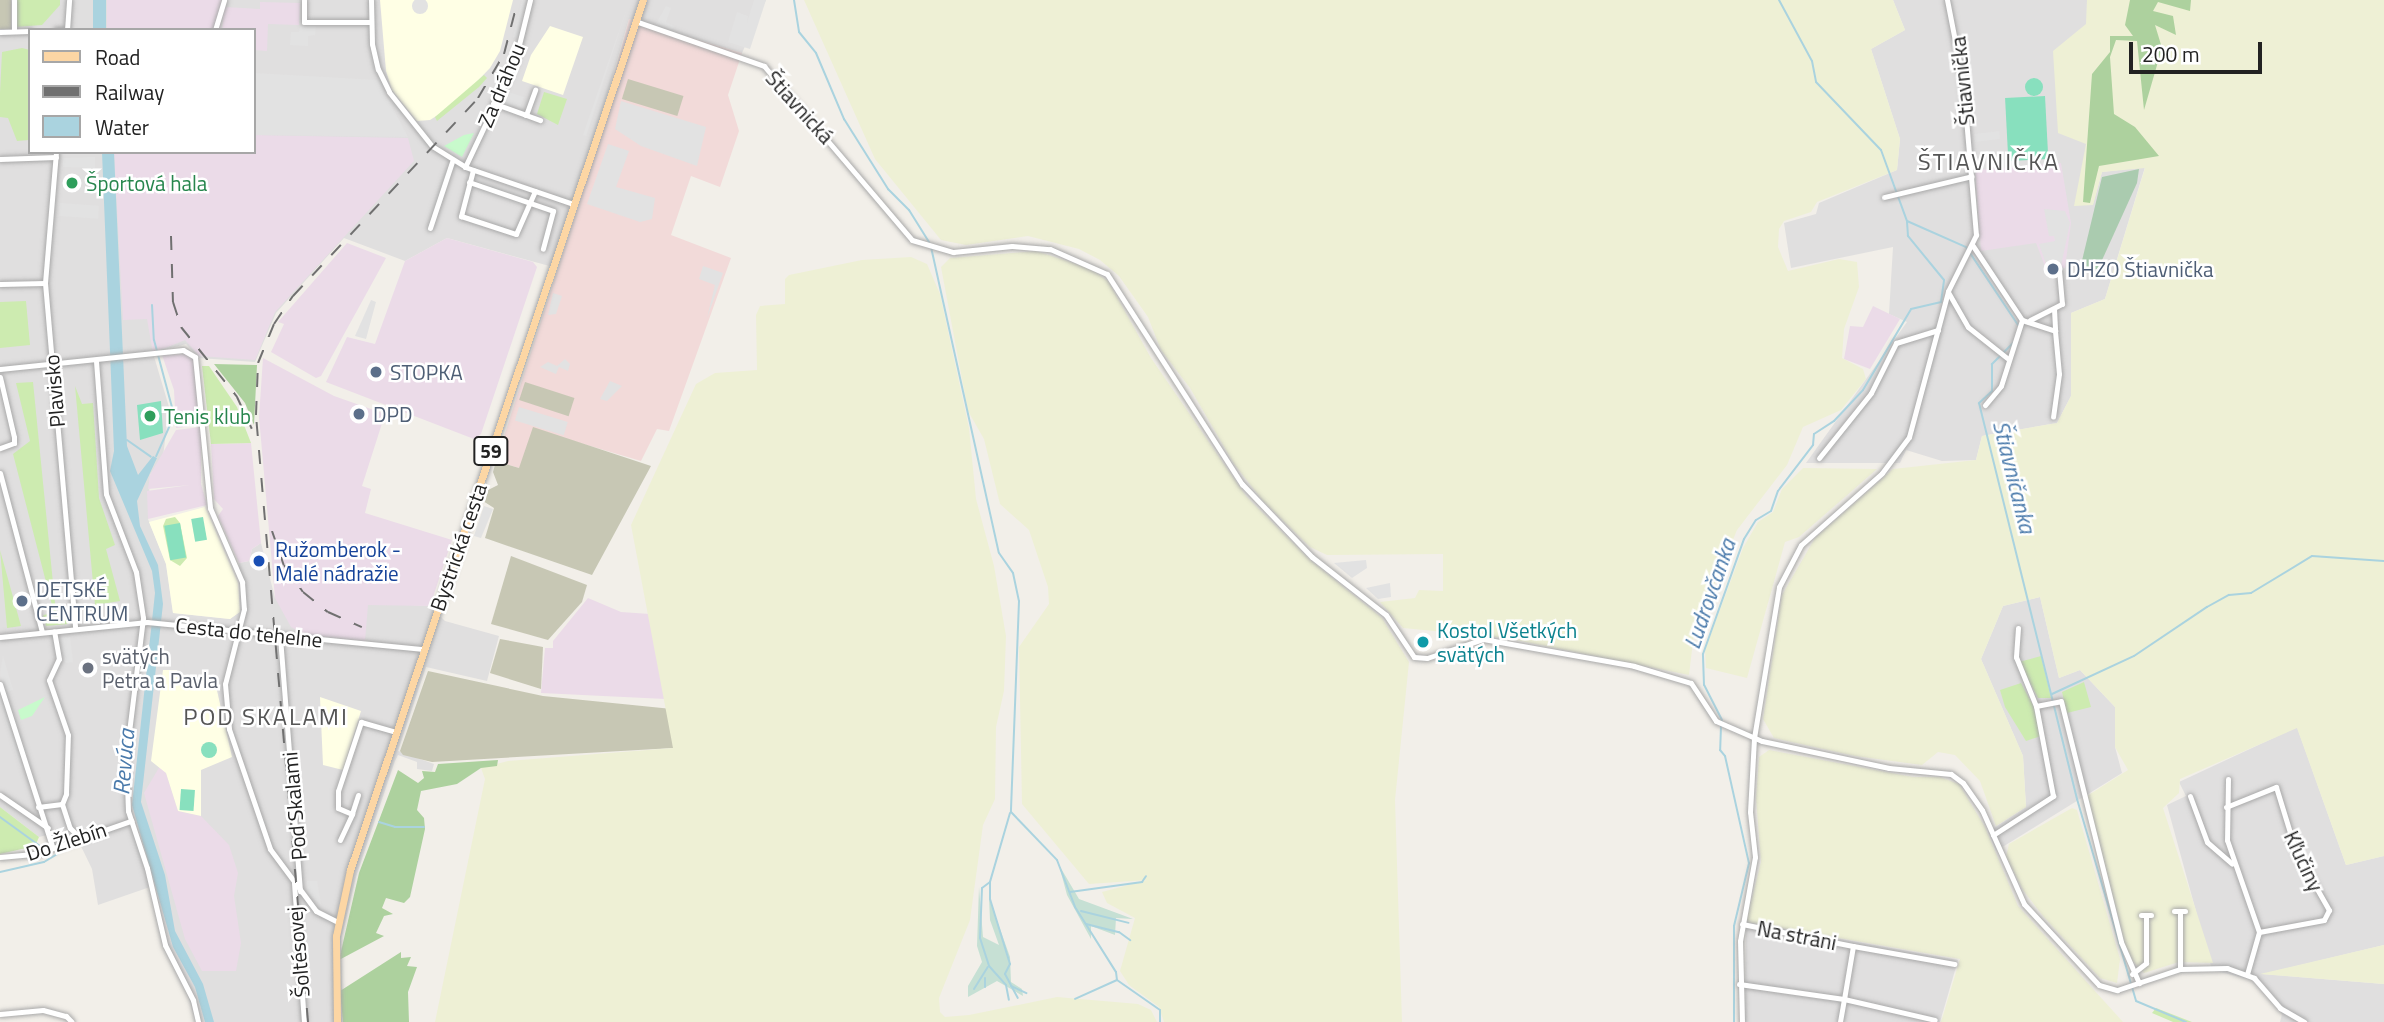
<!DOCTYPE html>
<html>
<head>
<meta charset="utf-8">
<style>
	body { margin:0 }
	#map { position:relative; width:2384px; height:1022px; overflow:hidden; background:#f2efe9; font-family:"Titillium Web",sans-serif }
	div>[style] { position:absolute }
	.residential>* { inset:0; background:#e0dfdf }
	.commercial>* { inset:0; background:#f2dad9 }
	.industrial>* { inset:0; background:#ebdbe8; transform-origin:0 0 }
	.education>* { inset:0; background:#ffffe5 }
	.construction>* { inset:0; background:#c7c7b4; transform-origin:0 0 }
	.farmland>* { inset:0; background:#eef0d5 }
	.grass>* { inset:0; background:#cdebb0 }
	.forest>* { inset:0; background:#add19e }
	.wetland>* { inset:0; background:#c6e0d4 }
	.cemetery>* { inset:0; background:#aacbaf }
	.park>* { inset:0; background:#c8facc }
	.pitch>* { inset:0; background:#88e0be; transform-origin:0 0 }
	.round { border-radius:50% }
	.parking>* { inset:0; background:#e2e2e2; transform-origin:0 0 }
	.water>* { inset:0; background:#aad3df; transform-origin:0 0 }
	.stream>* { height:2px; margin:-1px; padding:0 1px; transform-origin:1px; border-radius:1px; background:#aad3df }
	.roads { filter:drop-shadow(0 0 2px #a9a9a9) drop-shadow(0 0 2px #a9a9a9) }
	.minor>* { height:5px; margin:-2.5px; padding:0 2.5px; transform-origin:2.5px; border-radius:2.5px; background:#fff }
	.major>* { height:7px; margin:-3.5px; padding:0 3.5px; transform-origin:3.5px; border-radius:3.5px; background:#fcd6a4 }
	.rail>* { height:2px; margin-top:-1px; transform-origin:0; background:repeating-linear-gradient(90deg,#707070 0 14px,transparent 0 28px) }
	.dots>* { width:19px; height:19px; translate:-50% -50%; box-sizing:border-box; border:4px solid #fff; border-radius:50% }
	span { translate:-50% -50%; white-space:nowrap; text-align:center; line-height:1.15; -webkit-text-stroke:5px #fff; paint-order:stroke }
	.shield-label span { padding:2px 5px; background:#fff; border:2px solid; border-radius:5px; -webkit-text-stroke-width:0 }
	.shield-label { font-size:19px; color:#222; font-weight:700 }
	.street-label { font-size:21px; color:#222 }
	.leisure-label { font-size:21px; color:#27864d }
	.left { translate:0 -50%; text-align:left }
	.service-label { font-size:21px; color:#4e5e75 }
	.transit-label { font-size:21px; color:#164399 }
	.culture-label { font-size:21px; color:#0d838f }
	.worship-label { font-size:21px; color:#5b616d }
	.water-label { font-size:23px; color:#4a7aab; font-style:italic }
	.quarter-label { font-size:24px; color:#555; letter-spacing:2px }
	.legend { position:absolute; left:28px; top:28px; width:228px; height:126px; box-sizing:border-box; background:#fff; border:2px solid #a7a7a7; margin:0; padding:9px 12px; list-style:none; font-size:21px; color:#222 }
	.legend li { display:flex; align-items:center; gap:14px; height:35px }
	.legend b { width:35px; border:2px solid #a7a7a7 }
	.scale { position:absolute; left:2129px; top:42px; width:133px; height:32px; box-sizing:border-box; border:4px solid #222; border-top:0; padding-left:9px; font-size:21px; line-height:24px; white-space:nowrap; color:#222; -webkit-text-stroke:5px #fff; paint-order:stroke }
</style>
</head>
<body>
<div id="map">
	<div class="residential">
		<i style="clip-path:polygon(evenodd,0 0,766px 0,742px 53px,629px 19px,557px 268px,447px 238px,405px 261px,344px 238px,276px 313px,255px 362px,199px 358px,186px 344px,153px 353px,169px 407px,163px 457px,150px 475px,148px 519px,166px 564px,173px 613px,230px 619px,239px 612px,239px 563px,249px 561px,252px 549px,261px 543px,275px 598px,430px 606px,445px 621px,499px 636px,487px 681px,426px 667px,398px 751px,434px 764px,432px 771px,417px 769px,417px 762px,398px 755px,395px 761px,356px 877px,341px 940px,343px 1022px,196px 1022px,187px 993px,163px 947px,150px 887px,98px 905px,92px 869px,78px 840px,55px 847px,47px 835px,39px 837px,0 807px,0 0,30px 30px,254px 30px,254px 152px,30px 152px,30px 30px)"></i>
		<i style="clip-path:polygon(1893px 0,2087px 0,2086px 144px,2093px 204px,2102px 172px,2145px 167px,2105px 299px,2071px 313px,2071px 396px,2057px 423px,1982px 436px,1976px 460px,1942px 461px,1906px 450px,1900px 463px,1806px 463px,1907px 322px,1889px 314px,1893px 247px,1791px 268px,1784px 223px,1816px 214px,1819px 203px,1897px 170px,1900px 139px,1871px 49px,1905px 30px)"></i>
		<i style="clip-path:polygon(2040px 597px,2059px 678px,2080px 670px,2115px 707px,2115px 747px,2122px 773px,1996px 851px,1988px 832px,2026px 807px,2023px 756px,1981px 659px,2003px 606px)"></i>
		<i style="clip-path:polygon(2297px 727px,2346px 865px,2384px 856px,2384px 945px,2263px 974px,2384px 984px,2384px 1022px,2280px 1022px,2282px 1014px,2252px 980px,2212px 970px,2167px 805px,2186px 796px,2179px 782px)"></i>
		<i style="clip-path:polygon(1746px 922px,1958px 960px,1940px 1022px,1745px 1022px)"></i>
	</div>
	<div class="commercial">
		<i style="clip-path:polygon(629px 19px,742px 53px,728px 95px,739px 131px,720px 187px,691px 176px,671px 235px,731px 258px,669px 431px,657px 429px,641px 461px,570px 440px,519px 468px,496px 461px,582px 194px)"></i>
	</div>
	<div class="industrial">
		<i style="left:107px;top:0;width:114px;height:30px"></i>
		<i style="clip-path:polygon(260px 2px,300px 3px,299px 25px,268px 24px,267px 51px,254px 50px,254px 30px,222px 30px,224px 7px,260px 9px)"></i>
		<i style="clip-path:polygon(254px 135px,408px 138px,414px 161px,275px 312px,255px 360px,199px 356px,185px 340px,153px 353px,147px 319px,123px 320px,114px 152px,254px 152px)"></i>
		<i style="clip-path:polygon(2061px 163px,2071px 223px,2065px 268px,2046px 269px,2036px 243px,1981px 251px,1975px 170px)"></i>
		<i style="clip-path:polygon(447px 238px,533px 262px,537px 267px,481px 434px,474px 439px,326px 382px,347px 337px,375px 344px,405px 261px)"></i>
		<i style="clip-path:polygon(347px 243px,386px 258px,321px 376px,316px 378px,271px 352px,284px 324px,278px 322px)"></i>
		<i style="clip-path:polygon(1873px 306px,1900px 319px,1870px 369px,1844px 359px,1850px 326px,1863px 327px)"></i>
		<i style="clip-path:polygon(188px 354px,193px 358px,201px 425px,176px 428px,174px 390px,162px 355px)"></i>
		<i style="clip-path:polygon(263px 358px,334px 396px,385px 414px,362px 486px,371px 489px,365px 513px,452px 540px,430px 606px,368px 605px,365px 641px,305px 635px,291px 627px,275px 598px,259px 417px)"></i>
		<i style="clip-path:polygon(201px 427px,201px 484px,207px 505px,148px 519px,147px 491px,190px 485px,148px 489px,150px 475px,176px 430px)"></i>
		<i style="clip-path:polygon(251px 443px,261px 543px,252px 549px,249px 561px,239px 563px,218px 516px,223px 509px,214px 499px,211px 444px)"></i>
		<i style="clip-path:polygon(588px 598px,621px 612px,707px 618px,707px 701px,541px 693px,545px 648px,553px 648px,553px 641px)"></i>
		<i style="clip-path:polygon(160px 766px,166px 773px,178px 811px,201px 816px,229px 845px,238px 873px,234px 896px,241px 943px,236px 971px,202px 971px,185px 939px,144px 793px)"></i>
	</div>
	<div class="education">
		<i style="clip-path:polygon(380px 0,513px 0,500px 51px,490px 68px,455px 104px,430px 120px,417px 121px,392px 90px,386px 71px)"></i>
		<i style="clip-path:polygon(550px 26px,583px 37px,563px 95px,522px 81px,531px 55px)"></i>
		<i style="clip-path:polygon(205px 507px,238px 583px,240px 612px,230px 619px,173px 613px,166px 564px,149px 522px)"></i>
		<i style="clip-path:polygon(163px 670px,177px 670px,181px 687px,216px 686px,232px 757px,201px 770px,201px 816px,178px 811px,166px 773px,151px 761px)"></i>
		<i style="clip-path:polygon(320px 697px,361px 711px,343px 770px,323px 765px)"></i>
	</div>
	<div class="construction">
		<i style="left:0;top:0;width:11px;height:29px"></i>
		<i style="left:628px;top:79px;width:58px;height:21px;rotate:17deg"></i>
		<i style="left:525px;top:382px;width:52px;height:19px;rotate:18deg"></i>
		<i style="clip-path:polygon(533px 427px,651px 466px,592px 575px,485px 538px,494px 508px,483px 501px,486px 491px,498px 485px,493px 472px,496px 461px,519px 468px)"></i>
		<i style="clip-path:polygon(511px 556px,587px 585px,582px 602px,548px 640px,491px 624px)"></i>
		<i style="clip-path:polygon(500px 639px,543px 647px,541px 689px,490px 673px)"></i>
		<i style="clip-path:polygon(428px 671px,543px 696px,672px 709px,673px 748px,432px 762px,403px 755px,400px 751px)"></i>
	</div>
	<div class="farmland">
		<i style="clip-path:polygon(804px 0,1893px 0,1905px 30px,1871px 49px,1900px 139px,1897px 170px,1817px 202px,1811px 212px,1784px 221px,1779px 229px,1778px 247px,1788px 271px,1839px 259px,1857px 262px,1859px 287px,1844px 329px,1842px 358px,1863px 369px,1866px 379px,1841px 410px,1803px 427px,1787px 465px,1737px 530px,1694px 633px,1689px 675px,1506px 638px,1403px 628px,1380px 602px,1415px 598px,1419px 590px,1443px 591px,1443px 554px,1327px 555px,1310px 547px,1263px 501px,1234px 464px,1190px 388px,1161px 350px,1148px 317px,1119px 276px,1100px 260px,1079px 249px,1028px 236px,966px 245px,941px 240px,875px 159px)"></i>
		<i style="clip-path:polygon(2087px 0,2384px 0,2384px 856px,2346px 865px,2297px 728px,2180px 779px,2179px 793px,2163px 808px,2213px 963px,2179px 962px,2144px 973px,2128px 956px,2087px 796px,2128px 770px,2115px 747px,2115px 707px,2080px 670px,2059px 678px,2040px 597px,2003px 606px,1981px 659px,2023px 756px,2026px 807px,1996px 826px,1980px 781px,1955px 755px,1938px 752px,1922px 765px,1855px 756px,1774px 738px,1763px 719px,1782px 595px,1815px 538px,1893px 469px,1976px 460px,1982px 436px,2057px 423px,2071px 396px,2071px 313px,2105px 299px,2145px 168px,2102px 172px,2093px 205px,2074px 206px,2086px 144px,2058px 133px,2053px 51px,2086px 24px)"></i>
		<i style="clip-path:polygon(1036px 251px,1089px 268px,1108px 281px,1151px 358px,1246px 496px,1310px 560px,1382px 618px,1409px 662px,1395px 800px,1402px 1022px,1164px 1022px,1159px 1007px,1129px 985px,1120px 971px,1135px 918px,1107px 903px,1102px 892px,1147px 880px,1089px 884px,1022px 804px,1019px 647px,1049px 604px,1048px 587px,1029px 530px,1000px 504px,984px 439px,968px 411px,941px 267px,950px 258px)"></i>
		<i style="clip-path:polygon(911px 257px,927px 264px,940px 294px,969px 428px,976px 499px,994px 566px,1006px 636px,1004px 691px,996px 727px,995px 799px,983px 825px,970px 920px,939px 998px,940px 1012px,945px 1017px,969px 1015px,1057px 997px,1138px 1004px,1151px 1010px,1157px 1022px,435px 1022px,485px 779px,481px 768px,508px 761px,673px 748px,631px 525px,696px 384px,715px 373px,757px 370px,756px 315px,760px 306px,785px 304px,785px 279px,789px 275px,862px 260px)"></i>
		<i style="clip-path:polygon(1803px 468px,1877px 469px,1799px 537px,1785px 542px,1747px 678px,1706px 668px,1705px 650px,1743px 548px,1758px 522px,1773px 512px,1782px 489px)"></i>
		<i style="clip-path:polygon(1769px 750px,1913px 777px,1940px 777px,1959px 784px,1985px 827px,2018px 906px,2123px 1022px,1941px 1022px,1960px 959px,1746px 922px,1761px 862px,1756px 798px,1759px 757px)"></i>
		<i style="clip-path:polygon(2072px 808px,2077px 810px,2120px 959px,2117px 983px,2100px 978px,2043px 916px,2023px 890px,2006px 857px,2009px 844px)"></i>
		<i style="clip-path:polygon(2384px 945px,2384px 984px,2260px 974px)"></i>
	</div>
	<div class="grass">
		<i style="clip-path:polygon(16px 0,60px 0,60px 5px,42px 25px,16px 27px)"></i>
		<i style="clip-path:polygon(22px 48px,30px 50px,30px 133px,29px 140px,17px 141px,8px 118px,0 117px,0 93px,2px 52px)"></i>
		<i style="clip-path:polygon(484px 75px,487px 78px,479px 87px,437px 121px,435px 117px)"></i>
		<i style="clip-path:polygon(544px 92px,567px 99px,558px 125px,537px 114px)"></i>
		<i style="clip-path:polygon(26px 301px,30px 345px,0 348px,0 302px)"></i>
		<i style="clip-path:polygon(202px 366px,209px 366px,237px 407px,251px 443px,211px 444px)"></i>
		<i style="clip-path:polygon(33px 382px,56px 613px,67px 612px,68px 624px,46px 626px,43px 615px,54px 613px,13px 454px,30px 441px,16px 383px)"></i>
		<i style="clip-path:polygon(75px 386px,82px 404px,93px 403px,99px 498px,115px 545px,106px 549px,120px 601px,95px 605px)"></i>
		<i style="clip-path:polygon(175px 517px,180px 523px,187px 558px,180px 566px,170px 560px,163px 526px,166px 519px)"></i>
		<i style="clip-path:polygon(0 550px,21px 626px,7px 628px)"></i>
		<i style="clip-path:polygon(2041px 656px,2051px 698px,2038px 698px,2019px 662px)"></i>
		<i style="clip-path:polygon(2084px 682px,2091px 707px,2067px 713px,2062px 692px)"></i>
		<i style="clip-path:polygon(2021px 683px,2033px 705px,2041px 736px,2026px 741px,2005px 707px,2000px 690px)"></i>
		<i style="clip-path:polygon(0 807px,39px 837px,35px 846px,0 854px)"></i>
		<i style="clip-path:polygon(2156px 1008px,2192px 1022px,2173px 1022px,2152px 1013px)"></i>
	</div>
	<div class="forest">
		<i style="clip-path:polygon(2130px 0,2191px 0,2190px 11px,2158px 2px,2153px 11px,2173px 16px,2176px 35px,2155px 25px,2162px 48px,2144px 110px,2137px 41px,2116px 40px,2110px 57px,2114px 114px,2135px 127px,2159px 156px,2099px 166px,2090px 203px,2083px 202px,2092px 74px,2110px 52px,2110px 36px,2133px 36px,2125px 25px)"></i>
		<i style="clip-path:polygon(214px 364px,257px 365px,254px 425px,245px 403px)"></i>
		<i style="clip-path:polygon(498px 760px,497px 766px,481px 768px,457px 784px,421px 791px,417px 810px,424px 818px,425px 829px,410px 897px,404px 903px,386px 898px,382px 908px,393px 914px,384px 916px,376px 933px,384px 936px,339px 960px,359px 873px,398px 770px,418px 783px,424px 778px,422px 771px,435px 772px,438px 764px)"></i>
		<i style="clip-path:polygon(401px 952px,401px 958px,411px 957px,407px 966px,417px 967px,408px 992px,409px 1022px,343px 1022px,340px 991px)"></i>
	</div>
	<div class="wetland">
		<i style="clip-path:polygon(1059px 865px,1079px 899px,1133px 919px,1116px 918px,1115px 935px,1091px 926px,1091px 939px,1067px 895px)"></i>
		<i style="clip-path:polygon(979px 887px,983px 937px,999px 945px,990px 920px,989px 898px,1010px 957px,1011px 982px,1022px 989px,1023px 996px,997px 981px,968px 997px,968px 986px,982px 962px,977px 946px)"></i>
	</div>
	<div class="cemetery">
		<i style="clip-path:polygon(2139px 169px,2137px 183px,2098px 269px,2080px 269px,2102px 177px)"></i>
	</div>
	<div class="park">
		<i style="clip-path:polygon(474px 133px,462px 157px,444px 146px,464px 135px)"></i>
		<i style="clip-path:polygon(45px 697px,32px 716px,21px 720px,18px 710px)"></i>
	</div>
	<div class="pitch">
		<i class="round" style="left:2025px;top:78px;width:18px;height:18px"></i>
		<i style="left:2045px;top:96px;width:63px;height:40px;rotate:87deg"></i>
		<i style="clip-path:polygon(161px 401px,163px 433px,140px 440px,137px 405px)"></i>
		<i style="left:203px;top:517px;width:23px;height:12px;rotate:80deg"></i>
		<i style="left:180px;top:523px;width:35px;height:16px;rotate:80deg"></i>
		<i class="round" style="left:201px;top:742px;width:16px;height:16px"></i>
		<i style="left:181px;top:789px;width:14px;height:21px;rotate:4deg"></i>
	</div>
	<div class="parking">
		<i class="round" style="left:412px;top:-2px;width:16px;height:16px"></i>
		<i style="clip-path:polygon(522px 0,526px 0,518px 38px,513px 37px)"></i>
		<i style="clip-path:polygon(754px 0,766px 0,750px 49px,728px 42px,737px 12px,748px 16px,747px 23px)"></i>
		<i style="clip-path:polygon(666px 6px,671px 8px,666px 22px,674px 26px,672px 30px,656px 24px)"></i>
		<i style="clip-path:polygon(626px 11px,586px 136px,583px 135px)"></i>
		<i style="clip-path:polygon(300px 26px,316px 26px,315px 35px,308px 36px,308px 46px,290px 45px,291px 32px,299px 32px)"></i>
		<i style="clip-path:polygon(254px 73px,378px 80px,408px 137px,254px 135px)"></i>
		<i style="clip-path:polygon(502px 90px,524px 97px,520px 108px,508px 105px,525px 114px,496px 104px)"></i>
		<i style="clip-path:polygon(621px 101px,706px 127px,697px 166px,641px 146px,615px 129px)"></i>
		<i style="left:1999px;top:131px;width:8px;height:25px;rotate:83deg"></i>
		<i style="clip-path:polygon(608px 144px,629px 151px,616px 187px,655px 198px,652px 219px,640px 222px,587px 204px)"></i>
		<i style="clip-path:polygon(95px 157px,95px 168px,63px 167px,63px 158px)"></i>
		<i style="clip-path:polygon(475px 179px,528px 197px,527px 199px,521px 205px,472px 189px)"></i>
		<i style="left:60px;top:203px;width:39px;height:13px;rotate:4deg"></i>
		<i style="clip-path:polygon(2044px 209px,2065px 211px,2070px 223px,2061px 266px,2047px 267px,2039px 244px,2055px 241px,2054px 236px,2049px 236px)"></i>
		<i style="clip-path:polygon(703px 266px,723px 273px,707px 318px,715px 285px,699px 279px)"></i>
		<i style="clip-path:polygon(553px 293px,562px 296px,556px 314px,548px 315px)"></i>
		<i style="clip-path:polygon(371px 300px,376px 302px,366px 339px,355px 336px)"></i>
		<i style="clip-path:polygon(565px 359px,570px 364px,568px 371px,559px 367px,556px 374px,540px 367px,548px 362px,557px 366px)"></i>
		<i style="clip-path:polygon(610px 381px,622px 386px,607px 401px,600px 399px)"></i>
		<i style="left:519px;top:407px;width:51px;height:14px;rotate:17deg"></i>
		<i style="clip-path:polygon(484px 506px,493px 509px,481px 538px,474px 536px)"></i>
		<i style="clip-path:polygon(1366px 560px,1367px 568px,1352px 578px,1334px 563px)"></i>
		<i style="clip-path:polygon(1390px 583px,1391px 597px,1378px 599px,1366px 588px)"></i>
		<i style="clip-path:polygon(70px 637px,73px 662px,65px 663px,59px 638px)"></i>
		<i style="clip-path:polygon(3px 656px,13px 690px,5px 692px,0 674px)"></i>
		<i style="clip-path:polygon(0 694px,23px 767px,20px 768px,0 703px)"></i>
		<i style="clip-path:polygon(307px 881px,317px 881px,321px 905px,306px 892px)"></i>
	</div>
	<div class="water">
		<i style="left:93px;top:0;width:13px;height:30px"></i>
		<i style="clip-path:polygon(102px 152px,114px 152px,127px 446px,138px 475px,153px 456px,157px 458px,137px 501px,140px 526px,158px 565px,163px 604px,141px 802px,165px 875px,175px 931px,203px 984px,214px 1022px,205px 1022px,195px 987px,173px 947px,132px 805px,155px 593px,152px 571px,110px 471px,114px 451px)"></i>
	</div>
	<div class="stream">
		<i style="left:794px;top:0;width:32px;rotate:81deg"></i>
		<i style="left:799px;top:32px;width:27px;rotate:51deg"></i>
		<i style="left:816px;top:53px;width:72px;rotate:67deg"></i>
		<i style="left:844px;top:119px;width:83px;rotate:57.8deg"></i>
		<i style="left:888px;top:189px;width:30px;rotate:45deg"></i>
		<i style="left:909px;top:210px;width:38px;rotate:58deg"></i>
		<i style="left:1779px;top:0;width:69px;rotate:61.6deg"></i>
		<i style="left:1812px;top:61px;width:21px;rotate:79deg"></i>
		<i style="left:1816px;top:82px;width:94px;rotate:46.3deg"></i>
		<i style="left:1881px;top:150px;width:76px;rotate:69.9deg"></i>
		<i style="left:1907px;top:221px;width:64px;rotate:23.8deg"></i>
		<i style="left:1966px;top:247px;width:94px;rotate:56.3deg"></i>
		<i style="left:931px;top:247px;width:313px;rotate:77.5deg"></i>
		<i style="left:999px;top:553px;width:24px;rotate:55deg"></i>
		<i style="left:1013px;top:573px;width:29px;rotate:78deg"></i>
		<i style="left:1019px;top:601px;width:211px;rotate:92.2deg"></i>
		<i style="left:1011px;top:812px;width:66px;rotate:46.2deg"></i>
		<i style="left:1057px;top:860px;width:50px;rotate:69deg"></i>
		<i style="left:1075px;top:907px;width:77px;rotate:57.8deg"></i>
		<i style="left:1116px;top:972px;width:8px;rotate:83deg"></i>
		<i style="left:1117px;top:980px;width:46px;rotate:155.7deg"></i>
		<i style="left:152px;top:305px;width:35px;rotate:87deg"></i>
		<i style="left:154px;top:340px;width:69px;rotate:75deg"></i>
		<i style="left:172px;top:407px;width:18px;rotate:96deg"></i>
		<i style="left:170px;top:425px;width:34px;rotate:114deg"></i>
		<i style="left:2013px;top:343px;width:30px;rotate:135deg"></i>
		<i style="left:1992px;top:364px;width:27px;rotate:90deg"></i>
		<i style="left:1992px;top:391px;width:18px;rotate:137deg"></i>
		<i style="left:1979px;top:403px;width:408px;rotate:76.1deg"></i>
		<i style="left:2077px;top:799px;width:210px;rotate:73.7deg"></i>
		<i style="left:2136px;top:1001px;width:54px;rotate:22.8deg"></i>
		<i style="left:127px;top:440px;width:29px;rotate:35deg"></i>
		<i style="left:2052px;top:694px;width:90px;rotate:-24.9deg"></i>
		<i style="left:2134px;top:656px;width:88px;rotate:-33.9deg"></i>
		<i style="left:2207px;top:607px;width:25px;rotate:-29deg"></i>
		<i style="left:2229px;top:595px;width:22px;rotate:-5deg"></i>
		<i style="left:2251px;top:593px;width:71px;rotate:-31.2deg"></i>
		<i style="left:2312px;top:556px;width:72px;rotate:4deg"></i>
		<i style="left:1722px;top:720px;width:39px;rotate:-117deg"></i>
		<i style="left:1704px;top:685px;width:31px;rotate:-92deg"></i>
		<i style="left:1703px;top:654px;width:122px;rotate:-70.4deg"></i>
		<i style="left:1744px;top:539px;width:22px;rotate:-58deg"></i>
		<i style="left:1756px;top:520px;width:17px;rotate:-31deg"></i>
		<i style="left:1771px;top:511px;width:21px;rotate:-71deg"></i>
		<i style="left:1778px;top:491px;width:58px;rotate:-52.7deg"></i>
		<i style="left:1813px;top:445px;width:11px;rotate:-85deg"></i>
		<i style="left:1814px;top:434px;width:24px;rotate:-33deg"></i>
		<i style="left:1834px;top:421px;width:42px;rotate:-46.9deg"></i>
		<i style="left:1863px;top:390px;width:94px;rotate:-59.3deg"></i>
		<i style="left:1911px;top:309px;width:31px;rotate:-13deg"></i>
		<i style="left:1941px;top:302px;width:22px;rotate:-82deg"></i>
		<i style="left:1944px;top:280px;width:57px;rotate:-129.3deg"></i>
		<i style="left:1908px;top:236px;width:14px;rotate:-94deg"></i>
		<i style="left:1721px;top:726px;width:24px;rotate:92deg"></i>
		<i style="left:1720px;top:750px;width:8px;rotate:50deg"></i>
		<i style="left:1725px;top:756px;width:110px;rotate:77.4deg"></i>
		<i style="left:1749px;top:863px;width:65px;rotate:103.4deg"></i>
		<i style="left:1734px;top:926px;width:96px;rotate:90deg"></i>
		<i style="left:1010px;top:813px;width:72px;rotate:106.2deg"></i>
		<i style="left:990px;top:882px;width:17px;rotate:90deg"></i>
		<i style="left:990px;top:899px;width:68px;rotate:72.9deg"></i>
		<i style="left:1010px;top:964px;width:11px;rotate:117deg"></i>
		<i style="left:1005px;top:974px;width:27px;rotate:62deg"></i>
		<i style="left:0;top:817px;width:54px;rotate:36deg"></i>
		<i style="left:379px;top:822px;width:17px;rotate:17deg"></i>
		<i style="left:395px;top:827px;width:29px"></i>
		<i style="left:0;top:872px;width:45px;rotate:-12.8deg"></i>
		<i style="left:44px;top:862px;width:23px;rotate:-31deg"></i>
		<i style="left:990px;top:882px;width:10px;rotate:143deg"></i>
		<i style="left:982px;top:888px;width:50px;rotate:92.3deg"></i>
		<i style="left:980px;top:938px;width:29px;rotate:72deg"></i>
		<i style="left:989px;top:966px;width:25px;rotate:48deg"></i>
		<i style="left:1006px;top:985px;width:15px;rotate:79deg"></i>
		<i style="left:1070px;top:892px;width:73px;rotate:-7.9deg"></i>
		<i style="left:1142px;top:882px;width:7px;rotate:-56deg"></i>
		<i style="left:1081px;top:911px;width:49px;rotate:14deg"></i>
		<i style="left:1086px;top:924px;width:34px;rotate:14deg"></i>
		<i style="left:1119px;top:932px;width:14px;rotate:36deg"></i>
		<i style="left:1117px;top:980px;width:52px;rotate:34.9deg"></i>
		<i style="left:1160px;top:1010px;width:12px;rotate:90deg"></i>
		<i style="left:1011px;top:986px;width:17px;rotate:25deg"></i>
		<i style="left:985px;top:987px;width:9px;rotate:-90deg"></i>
		<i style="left:974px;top:989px;width:26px;rotate:-58deg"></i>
	</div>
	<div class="roads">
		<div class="minor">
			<i style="left:304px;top:0;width:22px;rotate:90deg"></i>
			<i style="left:304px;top:22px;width:67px"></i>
			<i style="left:371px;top:0;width:44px;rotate:88.7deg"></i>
			<i style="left:372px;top:44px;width:26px;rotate:77deg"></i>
			<i style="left:378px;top:69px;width:25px;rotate:64deg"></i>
			<i style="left:389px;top:92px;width:69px;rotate:51.5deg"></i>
			<i style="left:432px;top:146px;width:39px;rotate:32deg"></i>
			<i style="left:465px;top:167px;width:114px;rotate:18.9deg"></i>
			<i style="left:635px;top:21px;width:137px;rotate:19.2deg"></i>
			<i style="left:764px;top:66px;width:228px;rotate:49.6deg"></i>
			<i style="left:912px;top:240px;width:43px;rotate:16.3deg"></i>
			<i style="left:953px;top:252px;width:59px;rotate:-5.8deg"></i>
			<i style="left:1012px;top:246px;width:38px;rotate:5deg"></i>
			<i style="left:1050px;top:249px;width:62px;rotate:23.7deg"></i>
			<i style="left:1107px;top:274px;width:250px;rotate:57.3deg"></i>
			<i style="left:1242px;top:484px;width:101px;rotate:46.2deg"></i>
			<i style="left:1312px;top:557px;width:94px;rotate:38.1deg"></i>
			<i style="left:1386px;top:615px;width:50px;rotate:56.3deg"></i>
			<i style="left:1414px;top:657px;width:13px;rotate:4deg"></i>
			<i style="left:1427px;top:658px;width:59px;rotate:-18.7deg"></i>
			<i style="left:1483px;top:639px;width:153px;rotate:10.1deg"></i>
			<i style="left:1634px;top:666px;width:59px;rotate:16.6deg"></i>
			<i style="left:1691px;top:683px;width:45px;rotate:56.7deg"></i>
			<i style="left:1716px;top:721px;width:50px;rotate:23.5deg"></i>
			<i style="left:1762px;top:741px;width:130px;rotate:12deg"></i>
			<i style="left:1889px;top:768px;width:62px;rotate:5.5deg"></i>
			<i style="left:1951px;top:774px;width:15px;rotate:37deg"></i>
			<i style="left:1963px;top:783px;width:33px;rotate:55deg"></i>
			<i style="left:1982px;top:810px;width:103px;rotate:65.9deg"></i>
			<i style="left:2024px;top:904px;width:110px;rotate:47.2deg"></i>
			<i style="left:2099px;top:985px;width:19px;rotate:16deg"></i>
			<i style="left:2117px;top:990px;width:66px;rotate:-18.4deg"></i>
			<i style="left:2180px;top:969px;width:47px;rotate:-1.2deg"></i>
			<i style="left:2227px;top:968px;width:29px;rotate:20deg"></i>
			<i style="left:2254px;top:978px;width:40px;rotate:49deg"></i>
			<i style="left:2280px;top:1008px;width:28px;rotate:30deg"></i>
			<i style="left:56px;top:30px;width:11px"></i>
			<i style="left:67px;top:30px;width:30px;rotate:-86deg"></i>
			<i style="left:215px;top:30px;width:31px;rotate:-73deg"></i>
			<i style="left:14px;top:31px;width:31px;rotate:-90deg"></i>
			<i style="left:0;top:32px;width:30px;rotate:-2deg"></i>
			<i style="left:493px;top:103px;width:35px;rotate:20deg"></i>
			<i style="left:526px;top:115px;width:27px;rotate:-70deg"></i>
			<i style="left:526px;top:115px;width:15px;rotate:20deg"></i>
			<i style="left:56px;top:152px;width:131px;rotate:94.8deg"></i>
			<i style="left:45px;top:283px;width:347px;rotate:85deg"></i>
			<i style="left:0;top:159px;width:56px;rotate:-2deg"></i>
			<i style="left:465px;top:167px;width:117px;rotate:-64.7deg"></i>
			<i style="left:515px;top:61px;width:63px;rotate:-76.2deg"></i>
			<i style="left:473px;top:170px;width:48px;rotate:104.6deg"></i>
			<i style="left:461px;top:216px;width:58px;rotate:18.1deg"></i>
			<i style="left:516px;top:234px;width:47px;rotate:-66.2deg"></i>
			<i style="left:469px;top:182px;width:89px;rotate:19deg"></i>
			<i style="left:553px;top:211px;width:39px;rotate:105deg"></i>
			<i style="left:1884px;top:197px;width:90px;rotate:-13.4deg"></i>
			<i style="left:430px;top:228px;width:70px;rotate:-71.6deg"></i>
			<i style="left:1973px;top:246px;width:89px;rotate:56.5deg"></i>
			<i style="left:2022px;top:320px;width:69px;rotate:107.7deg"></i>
			<i style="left:2001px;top:386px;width:25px;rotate:130deg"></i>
			<i style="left:0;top:284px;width:45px;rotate:-1.3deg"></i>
			<i style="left:1948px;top:292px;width:40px;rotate:60.3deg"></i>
			<i style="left:1968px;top:327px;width:50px;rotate:38.5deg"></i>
			<i style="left:2054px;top:309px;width:22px;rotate:87deg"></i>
			<i style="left:2022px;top:320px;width:35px;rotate:18deg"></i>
			<i style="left:2055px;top:331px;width:43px;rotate:84.7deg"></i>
			<i style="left:2059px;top:374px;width:43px;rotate:97.9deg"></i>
			<i style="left:2030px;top:320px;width:36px;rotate:-27deg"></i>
			<i style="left:2062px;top:304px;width:35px;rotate:-95deg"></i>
			<i style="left:96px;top:361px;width:133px;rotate:85.7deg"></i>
			<i style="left:106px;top:494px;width:84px;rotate:69deg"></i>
			<i style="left:136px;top:572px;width:47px;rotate:81.3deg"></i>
			<i style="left:143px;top:618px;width:140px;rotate:97deg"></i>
			<i style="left:126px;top:757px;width:54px;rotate:87.9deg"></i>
			<i style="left:128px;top:811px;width:60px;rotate:71.6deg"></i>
			<i style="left:147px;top:868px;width:79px;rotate:76.8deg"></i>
			<i style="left:165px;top:945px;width:62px;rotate:63deg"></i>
			<i style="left:193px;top:1000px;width:23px;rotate:77deg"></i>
			<i style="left:0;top:369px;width:184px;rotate:-5.9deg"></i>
			<i style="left:183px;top:350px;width:14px;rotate:30deg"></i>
			<i style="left:195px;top:357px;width:152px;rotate:84.3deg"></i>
			<i style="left:210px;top:508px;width:81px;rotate:66.6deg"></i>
			<i style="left:242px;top:582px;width:27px;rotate:86deg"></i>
			<i style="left:244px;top:609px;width:77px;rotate:104.2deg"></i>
			<i style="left:225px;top:684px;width:45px;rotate:84.9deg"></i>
			<i style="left:229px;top:729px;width:127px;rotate:71.1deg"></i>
			<i style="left:270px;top:849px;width:77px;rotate:53.4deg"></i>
			<i style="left:316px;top:911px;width:25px;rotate:27deg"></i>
			<i style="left:0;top:377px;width:62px;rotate:76.9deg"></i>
			<i style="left:14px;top:437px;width:6px;rotate:90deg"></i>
			<i style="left:14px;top:443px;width:15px;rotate:160deg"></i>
			<i style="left:1819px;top:458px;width:83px;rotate:-51.3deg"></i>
			<i style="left:1871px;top:393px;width:56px;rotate:-63.4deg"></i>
			<i style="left:1896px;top:343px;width:44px;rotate:-17.2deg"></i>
			<i style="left:0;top:473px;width:164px;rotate:75.2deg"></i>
			<i style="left:2018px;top:628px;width:29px;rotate:94deg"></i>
			<i style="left:2016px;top:657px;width:53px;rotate:67.8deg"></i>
			<i style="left:0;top:637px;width:148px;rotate:-5.8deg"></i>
			<i style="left:147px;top:622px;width:278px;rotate:5.6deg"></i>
			<i style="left:280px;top:637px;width:255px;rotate:85.5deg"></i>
			<i style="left:0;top:684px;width:170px;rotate:72.2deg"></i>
			<i style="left:2228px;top:779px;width:61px;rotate:90.9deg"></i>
			<i style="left:2227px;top:840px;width:97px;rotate:70.8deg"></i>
			<i style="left:2259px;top:932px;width:44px;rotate:105.9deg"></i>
			<i style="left:0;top:795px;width:58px;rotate:34.5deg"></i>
			<i style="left:358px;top:795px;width:20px;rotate:108deg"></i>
			<i style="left:352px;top:814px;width:15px;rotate:-157deg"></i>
			<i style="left:338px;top:808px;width:17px;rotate:-90deg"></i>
			<i style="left:338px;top:791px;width:73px;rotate:-71.6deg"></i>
			<i style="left:361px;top:722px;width:36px;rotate:16deg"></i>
			<i style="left:2190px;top:796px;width:49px;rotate:69.7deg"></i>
			<i style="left:2207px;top:842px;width:33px;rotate:41deg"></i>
			<i style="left:62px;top:804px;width:25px;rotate:72deg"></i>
			<i style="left:70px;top:828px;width:11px;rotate:45deg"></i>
			<i style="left:38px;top:807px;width:24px;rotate:-7deg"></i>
			<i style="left:62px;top:804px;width:11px;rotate:-68deg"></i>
			<i style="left:66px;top:794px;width:59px;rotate:-88.1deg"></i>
			<i style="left:68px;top:735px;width:58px;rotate:-109.1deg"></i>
			<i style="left:49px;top:680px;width:23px;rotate:-65deg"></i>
			<i style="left:59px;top:659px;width:28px;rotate:-100deg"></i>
			<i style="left:2226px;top:807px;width:54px;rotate:-21.8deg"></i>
			<i style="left:2276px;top:787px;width:68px;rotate:72.9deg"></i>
			<i style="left:2296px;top:852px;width:67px;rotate:60.4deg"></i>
			<i style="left:2329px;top:910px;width:11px;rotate:117deg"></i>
			<i style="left:2324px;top:920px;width:66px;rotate:169.5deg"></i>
			<i style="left:1993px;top:835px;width:72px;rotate:-33deg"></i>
			<i style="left:2053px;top:796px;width:92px;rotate:-100.7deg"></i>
			<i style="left:2036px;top:706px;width:25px;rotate:-11deg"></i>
			<i style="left:2061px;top:701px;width:248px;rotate:76deg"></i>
			<i style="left:2121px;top:942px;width:45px;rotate:66.3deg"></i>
			<i style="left:340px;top:840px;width:29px;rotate:-65deg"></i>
			<i style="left:0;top:857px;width:36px;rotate:-5deg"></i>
			<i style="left:36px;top:854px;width:101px;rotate:-19.2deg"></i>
			<i style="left:294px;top:883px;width:139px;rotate:85.9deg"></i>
			<i style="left:2174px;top:911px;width:11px"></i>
			<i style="left:2141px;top:915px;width:10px"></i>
			<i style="left:1742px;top:924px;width:113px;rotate:11.2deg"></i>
			<i style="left:1853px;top:946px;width:54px;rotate:99.6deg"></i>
			<i style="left:1844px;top:999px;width:93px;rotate:13deg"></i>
			<i style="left:1853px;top:946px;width:103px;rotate:10.1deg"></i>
			<i style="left:2180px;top:969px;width:58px;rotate:-90deg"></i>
			<i style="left:2132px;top:974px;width:18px;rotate:-38deg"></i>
			<i style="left:2146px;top:963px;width:48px;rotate:-90deg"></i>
			<i style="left:1739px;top:984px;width:106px;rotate:8.1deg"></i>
			<i style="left:1844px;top:999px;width:23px;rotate:100deg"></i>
			<i style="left:0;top:1014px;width:43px;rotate:-5.3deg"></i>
			<i style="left:43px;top:1010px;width:24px;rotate:15deg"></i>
			<i style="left:66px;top:1016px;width:8px;rotate:45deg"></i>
			<i style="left:1742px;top:1022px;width:81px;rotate:-91.4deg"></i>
			<i style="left:1740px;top:941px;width:85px;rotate:-79.9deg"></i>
			<i style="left:1755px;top:857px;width:45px;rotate:-96.3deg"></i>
			<i style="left:1750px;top:812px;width:74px;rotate:-86.9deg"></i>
			<i style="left:1754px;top:738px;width:153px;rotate:-80.6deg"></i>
			<i style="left:1779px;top:587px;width:47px;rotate:-62.4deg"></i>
			<i style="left:1801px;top:545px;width:108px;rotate:-41.6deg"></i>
			<i style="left:1882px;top:473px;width:45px;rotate:-53.1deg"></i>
			<i style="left:1909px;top:437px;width:151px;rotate:-75deg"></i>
			<i style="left:1948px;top:291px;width:63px;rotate:-63.4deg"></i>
			<i style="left:1976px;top:235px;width:154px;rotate:-94.9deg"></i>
			<i style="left:1963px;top:82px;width:84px;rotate:-101deg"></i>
		</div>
		<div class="major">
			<i style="left:337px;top:1022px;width:86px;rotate:-90.7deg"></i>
			<i style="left:336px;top:936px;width:67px;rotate:-78deg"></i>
			<i style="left:350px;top:870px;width:918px;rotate:-71.39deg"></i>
		</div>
	</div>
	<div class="rail">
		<i style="left:171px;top:236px;width:66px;rotate:88.3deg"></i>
		<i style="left:173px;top:302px;width:26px;rotate:72deg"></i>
		<i style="left:181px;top:327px;width:90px;rotate:51.3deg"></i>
		<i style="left:237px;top:397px;width:35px;rotate:65deg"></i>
		<i style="left:272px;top:531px;width:36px;rotate:71deg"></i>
		<i style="left:284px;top:565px;width:33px;rotate:55deg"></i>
		<i style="left:303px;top:592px;width:32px;rotate:39deg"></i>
		<i style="left:328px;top:612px;width:37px;rotate:24deg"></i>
		<i style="left:308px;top:1022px;width:609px;rotate:-94.9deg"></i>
		<i style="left:256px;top:415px;width:52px;rotate:-87.8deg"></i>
		<i style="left:258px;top:363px;width:42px;rotate:-67.7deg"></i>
		<i style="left:274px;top:324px;width:34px;rotate:-56deg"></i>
		<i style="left:293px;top:296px;width:271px;rotate:-46.9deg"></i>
		<i style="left:478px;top:98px;width:51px;rotate:-59.4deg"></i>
		<i style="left:504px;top:54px;width:56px;rotate:-75.5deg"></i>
	</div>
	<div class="dots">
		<i style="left:72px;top:183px;background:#2e9e5b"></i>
		<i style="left:2053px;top:269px;background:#5c6f8a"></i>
		<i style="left:376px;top:372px;background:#5c6f8a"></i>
		<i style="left:359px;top:414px;background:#5c6f8a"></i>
		<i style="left:150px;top:416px;background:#2e9e5b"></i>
		<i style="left:259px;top:561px;background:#1a4fb4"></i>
		<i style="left:22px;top:601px;background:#5c6f8a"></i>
		<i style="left:1423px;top:642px;background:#0f9aa8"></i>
		<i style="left:88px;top:668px;background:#6b7280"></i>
	</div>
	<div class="shield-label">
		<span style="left:491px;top:451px">59</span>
	</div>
	<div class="street-label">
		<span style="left:1962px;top:81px;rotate:-96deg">Štiavnička</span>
		<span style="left:501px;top:85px;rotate:-67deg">Za dráhou</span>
		<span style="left:800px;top:107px;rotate:48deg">Štiavnická</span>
		<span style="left:54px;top:391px;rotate:-95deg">Plavisko</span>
		<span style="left:458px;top:547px;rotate:-71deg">Bystrická cesta</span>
		<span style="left:249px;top:632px;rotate:6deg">Cesta do tehelne</span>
		<span style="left:294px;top:806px;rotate:-95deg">Pod Skalami</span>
		<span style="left:66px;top:841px;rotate:-18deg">Do Žlebín</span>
		<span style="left:2304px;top:861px;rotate:65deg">Kľučiny</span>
		<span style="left:1797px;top:935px;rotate:11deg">Na stráni</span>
		<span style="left:298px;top:952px;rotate:-95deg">Šoltésovej</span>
	</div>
	<div class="leisure-label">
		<span class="left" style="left:86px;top:183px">Športová hala</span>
		<span class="left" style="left:164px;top:416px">Tenis klub</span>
	</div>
	<div class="service-label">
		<span class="left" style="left:2067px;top:269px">DHZO Štiavnička</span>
		<span class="left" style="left:390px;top:372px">STOPKA</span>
		<span class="left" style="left:373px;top:414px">DPD</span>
		<span class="left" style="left:36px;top:601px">DETSKÉ<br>CENTRUM</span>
	</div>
	<div class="transit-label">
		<span class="left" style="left:275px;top:561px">Ružomberok -<br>Malé nádražie</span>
	</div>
	<div class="culture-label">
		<span class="left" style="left:1437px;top:642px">Kostol Všetkých<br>svätých</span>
	</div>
	<div class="worship-label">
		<span class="left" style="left:102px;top:668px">svätých<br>Petra a Pavla</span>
	</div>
	<div class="water-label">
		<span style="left:2014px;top:477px;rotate:76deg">Štiavničanka</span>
		<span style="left:1710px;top:594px;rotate:-71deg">Ludrovčanka</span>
		<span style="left:124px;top:762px;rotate:-85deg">Revúca</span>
	</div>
	<div class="quarter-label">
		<span style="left:1989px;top:162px">ŠTIAVNIČKA</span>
		<span style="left:266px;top:717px">POD SKALAMI</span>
	</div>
	<ul class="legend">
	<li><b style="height:9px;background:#fcd6a4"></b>Road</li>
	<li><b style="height:9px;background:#707070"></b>Railway</li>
	<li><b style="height:19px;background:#aad3df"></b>Water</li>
	</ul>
	<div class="scale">200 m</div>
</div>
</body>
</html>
